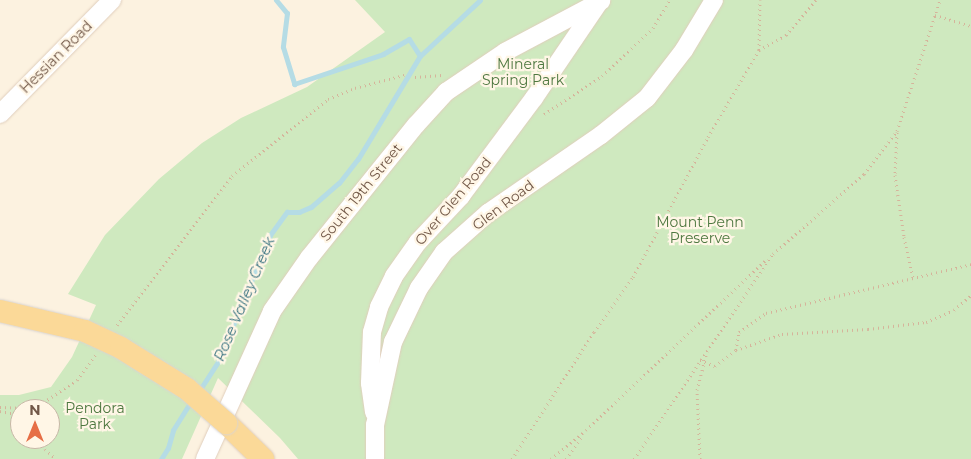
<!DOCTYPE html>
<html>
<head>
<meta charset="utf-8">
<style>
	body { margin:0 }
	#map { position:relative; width:971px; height:459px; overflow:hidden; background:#fcf2e0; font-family:Montserrat,sans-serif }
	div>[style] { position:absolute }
	.green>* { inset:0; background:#cfe9bf }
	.stream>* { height:5px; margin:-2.5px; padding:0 2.5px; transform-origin:2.5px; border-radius:2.5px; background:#b5dce5 }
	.path>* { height:3px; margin-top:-1.5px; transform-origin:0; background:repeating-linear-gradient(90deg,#d5b49b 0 1px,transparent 0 5px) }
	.roads { filter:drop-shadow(0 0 1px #e0cebc) drop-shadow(0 0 1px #e0cebc) }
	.minor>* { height:18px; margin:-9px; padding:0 9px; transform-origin:9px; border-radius:9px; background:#fff }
	.major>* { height:22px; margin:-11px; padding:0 11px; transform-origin:11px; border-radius:11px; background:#fbd998 }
	.bridges { filter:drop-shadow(0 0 1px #dad4cf) drop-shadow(0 0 1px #dad4cf) }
	.major-bridge>* { height:22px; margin:-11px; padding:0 11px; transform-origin:11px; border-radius:11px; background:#fbd998 }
	span { translate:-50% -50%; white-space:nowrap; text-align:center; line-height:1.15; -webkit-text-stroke:4.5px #fff6e6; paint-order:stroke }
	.street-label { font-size:14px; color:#725848 }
	.park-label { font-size:14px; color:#4e7840 }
	.water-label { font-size:15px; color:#417885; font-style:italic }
	.north { position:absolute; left:10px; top:399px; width:50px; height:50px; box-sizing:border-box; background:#fff6e6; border:1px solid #c7b7a7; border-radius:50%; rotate:0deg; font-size:14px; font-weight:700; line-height:20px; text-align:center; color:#725848 }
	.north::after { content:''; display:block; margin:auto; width:18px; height:22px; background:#e66e45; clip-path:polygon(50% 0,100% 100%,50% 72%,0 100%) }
</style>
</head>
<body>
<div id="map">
	<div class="green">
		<i style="clip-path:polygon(evenodd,355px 0,971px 0,971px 459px,298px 459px,280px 438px,218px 378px,182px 459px,0 459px,0 395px,19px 395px,51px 387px,72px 357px,96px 305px,68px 294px,105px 235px,159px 179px,202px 143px,241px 118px,307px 87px,385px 32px,355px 0,20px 409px,50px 409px,50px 439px,20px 439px,20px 409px)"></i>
	</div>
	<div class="stream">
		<i style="left:276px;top:0;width:17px;rotate:50deg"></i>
		<i style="left:287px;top:13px;width:34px;rotate:97deg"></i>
		<i style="left:283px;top:47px;width:39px;rotate:73deg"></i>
		<i style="left:294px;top:84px;width:94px;rotate:-18.6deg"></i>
		<i style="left:383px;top:54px;width:30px;rotate:-30deg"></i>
		<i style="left:409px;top:39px;width:20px;rotate:57deg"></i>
		<i style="left:199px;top:391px;width:35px;rotate:-57deg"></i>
		<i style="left:218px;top:362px;width:137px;rotate:-67.7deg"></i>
		<i style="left:270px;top:235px;width:29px;rotate:-54deg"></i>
		<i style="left:287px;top:212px;width:12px"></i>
		<i style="left:299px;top:212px;width:13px;rotate:-23deg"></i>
		<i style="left:311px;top:207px;width:37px;rotate:-41deg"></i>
		<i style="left:339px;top:183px;width:31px;rotate:-52deg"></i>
		<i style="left:358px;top:159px;width:120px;rotate:-59deg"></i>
		<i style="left:420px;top:56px;width:82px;rotate:-43deg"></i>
		<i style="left:161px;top:459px;width:13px;rotate:-58deg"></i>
		<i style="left:168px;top:448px;width:19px;rotate:-74deg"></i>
		<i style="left:173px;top:430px;width:36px;rotate:-58deg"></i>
	</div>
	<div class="path">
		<i style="left:935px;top:15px;width:38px;rotate:17deg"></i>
		<i style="left:759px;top:50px;width:50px;rotate:-88.9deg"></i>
		<i style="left:415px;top:77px;width:27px;rotate:-4deg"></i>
		<i style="left:544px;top:114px;width:69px;rotate:-33.2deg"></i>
		<i style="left:602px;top:76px;width:70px;rotate:-43.3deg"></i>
		<i style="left:653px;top:28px;width:33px;rotate:-59deg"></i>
		<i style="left:897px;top:132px;width:43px;rotate:92.7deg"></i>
		<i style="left:895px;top:175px;width:63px;rotate:81.7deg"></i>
		<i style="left:904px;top:237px;width:42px;rotate:77.6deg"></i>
		<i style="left:117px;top:325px;width:188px;rotate:-52.3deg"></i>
		<i style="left:232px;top:176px;width:123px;rotate:-38.7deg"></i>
		<i style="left:328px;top:99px;width:29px;rotate:-22deg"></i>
		<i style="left:355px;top:88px;width:51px;rotate:-14.9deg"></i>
		<i style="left:736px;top:350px;width:18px;rotate:-81deg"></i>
		<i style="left:739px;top:332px;width:33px;rotate:-35deg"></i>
		<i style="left:766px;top:313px;width:211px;rotate:-13.4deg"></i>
		<i style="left:700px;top:360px;width:16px;rotate:22deg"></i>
		<i style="left:715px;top:366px;width:26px;rotate:-37deg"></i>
		<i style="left:736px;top:350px;width:49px;rotate:-19.2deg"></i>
		<i style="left:782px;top:334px;width:86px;rotate:-3.3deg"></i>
		<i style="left:868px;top:329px;width:58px;rotate:-6.9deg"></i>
		<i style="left:926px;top:322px;width:30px;rotate:-23deg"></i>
		<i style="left:954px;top:310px;width:23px;rotate:-41deg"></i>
		<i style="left:0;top:407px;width:35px;rotate:2deg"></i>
		<i style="left:35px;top:408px;width:50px;rotate:-33.7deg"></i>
		<i style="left:77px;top:380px;width:31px;rotate:-54deg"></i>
		<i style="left:0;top:411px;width:20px;rotate:11deg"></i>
		<i style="left:46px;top:439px;width:10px;rotate:96deg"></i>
		<i style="left:45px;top:449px;width:15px;rotate:42deg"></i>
		<i style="left:512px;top:459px;width:151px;rotate:-57.2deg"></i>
		<i style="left:594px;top:332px;width:67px;rotate:-54.7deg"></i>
		<i style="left:633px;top:277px;width:159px;rotate:-61.8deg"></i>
		<i style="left:708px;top:137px;width:101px;rotate:-59.6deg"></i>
		<i style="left:759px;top:50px;width:31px;rotate:-29deg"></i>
		<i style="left:786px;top:35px;width:46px;rotate:-49.4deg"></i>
		<i style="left:551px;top:459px;width:45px;rotate:-39.6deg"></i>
		<i style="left:586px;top:430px;width:249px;rotate:-43.4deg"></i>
		<i style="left:566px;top:459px;width:29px;rotate:-55deg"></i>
		<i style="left:634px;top:459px;width:248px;rotate:-55.9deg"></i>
		<i style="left:773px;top:254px;width:121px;rotate:-41.3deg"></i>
		<i style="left:864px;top:174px;width:54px;rotate:-52.5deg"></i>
		<i style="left:897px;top:131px;width:138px;rotate:-71.8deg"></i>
		<i style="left:700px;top:459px;width:69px;rotate:-92.5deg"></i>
		<i style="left:697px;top:390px;width:40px;rotate:-75.6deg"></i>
	</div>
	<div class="roads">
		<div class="minor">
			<i style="left:0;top:114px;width:160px;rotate:-45.5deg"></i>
			<i style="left:374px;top:412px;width:29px;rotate:-98deg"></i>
			<i style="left:370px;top:383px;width:51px;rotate:-87.8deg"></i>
			<i style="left:372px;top:332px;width:26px;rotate:-74deg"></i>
			<i style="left:379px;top:307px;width:34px;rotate:-64deg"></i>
			<i style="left:394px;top:276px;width:42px;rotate:-54.8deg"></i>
			<i style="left:418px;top:242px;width:63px;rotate:-46.9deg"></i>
			<i style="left:461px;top:196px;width:122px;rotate:-53.3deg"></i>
			<i style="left:534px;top:98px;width:114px;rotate:-55.8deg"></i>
			<i style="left:205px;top:459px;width:162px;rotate:-65.6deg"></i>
			<i style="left:272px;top:311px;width:65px;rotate:-55.1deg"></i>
			<i style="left:309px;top:258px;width:171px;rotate:-51.2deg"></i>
			<i style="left:416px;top:125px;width:45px;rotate:-47.7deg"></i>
			<i style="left:446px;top:92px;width:71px;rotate:-34.1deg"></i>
			<i style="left:505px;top:52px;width:109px;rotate:-28deg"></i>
			<i style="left:375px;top:459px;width:34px;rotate:-90deg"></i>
			<i style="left:375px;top:425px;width:85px;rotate:-77.8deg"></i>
			<i style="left:393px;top:342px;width:60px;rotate:-64.3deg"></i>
			<i style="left:419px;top:288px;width:44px;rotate:-55.2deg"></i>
			<i style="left:444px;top:252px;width:59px;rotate:-41.6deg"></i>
			<i style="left:488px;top:213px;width:137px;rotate:-34.6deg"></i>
			<i style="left:601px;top:135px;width:59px;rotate:-38.8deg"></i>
			<i style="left:647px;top:98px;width:61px;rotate:-52.4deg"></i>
			<i style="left:684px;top:50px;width:58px;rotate:-59deg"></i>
		</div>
		<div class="major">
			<i style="left:226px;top:423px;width:52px;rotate:44.2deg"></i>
		</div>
	</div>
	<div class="bridges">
		<div class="major-bridge">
			<i style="left:0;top:311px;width:87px;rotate:13.2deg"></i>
			<i style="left:85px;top:331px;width:40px;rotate:25deg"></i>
			<i style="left:121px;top:348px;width:78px;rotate:31.8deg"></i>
			<i style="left:187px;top:389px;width:52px;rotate:41.1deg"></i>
		</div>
	</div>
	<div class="street-label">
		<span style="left:56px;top:57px;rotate:-45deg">Hessian Road</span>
		<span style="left:361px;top:192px;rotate:-51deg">South 19th Street</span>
		<span style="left:453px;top:201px;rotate:-50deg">Over Glen Road</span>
		<span style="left:503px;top:205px;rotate:-37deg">Glen Road</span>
	</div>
	<div class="park-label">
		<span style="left:523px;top:72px">Mineral<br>Spring Park</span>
		<span style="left:700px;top:230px">Mount Penn<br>Preserve</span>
		<span style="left:95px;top:416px">Pendora<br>Park</span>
	</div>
	<div class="water-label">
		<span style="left:244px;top:299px;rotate:-67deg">Rose Valley Creek</span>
	</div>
	<div class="north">N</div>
</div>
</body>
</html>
